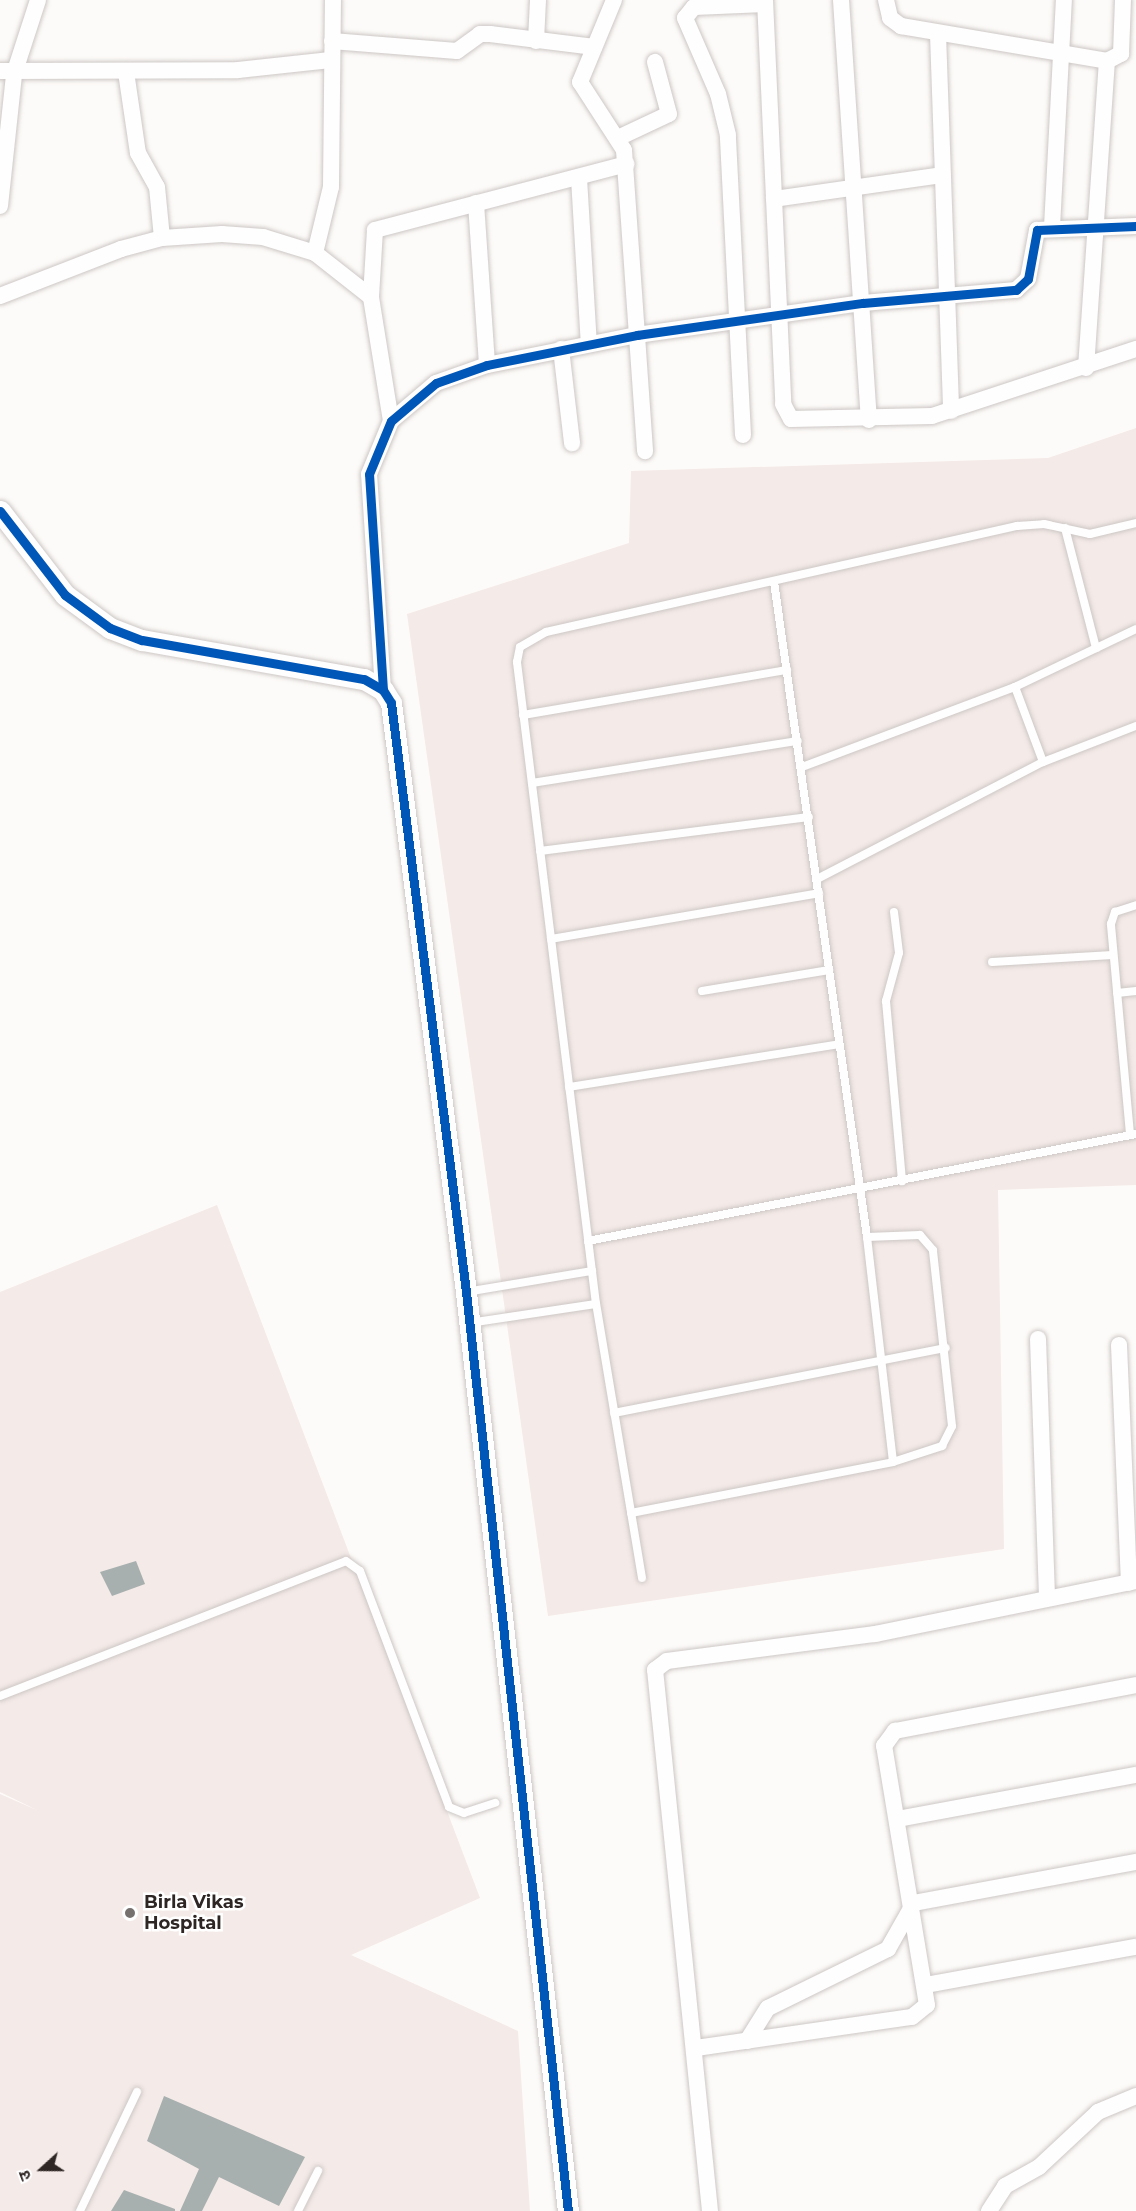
<!DOCTYPE html>
<html>
<head>
<meta charset="utf-8">
<style>
	body { margin:0 }
	#map { position:relative; width:1136px; height:2211px; overflow:hidden; background:#fdfbf9; font-family:Montserrat,"Noto Sans Devanagari",sans-serif }
	div>[style] { position:absolute }
	.built>* { inset:0; background:#f4eae7 }
	.building>* { inset:0; background:#a7b0af }
	.roads { filter:drop-shadow(0 0 2px #ccc7c5) drop-shadow(0 0 2px #ccc7c5) }
	.service>* { height:8px; margin:-4px; padding:0 4px; transform-origin:4px; border-radius:4px; background:#fffefe }
	.minor>* { height:16px; margin:-8px; padding:0 8px; transform-origin:8px; border-radius:8px; background:#fffefe }
	.tertiary>* { height:21px; margin:-10.5px; padding:0 10.5px; transform-origin:10.5px; border-radius:10.5px; background:#fffefe }
	.cycleway>* { height:9px; margin:-4.5px; padding:0 4.5px; transform-origin:4.5px; border-radius:4.5px; background:#0057b8 }
	.dots>* { width:16px; height:16px; translate:-50% -50%; box-sizing:border-box; border:3px solid #fff; border-radius:50% }
	span { translate:-50% -50%; white-space:nowrap; text-align:center; line-height:1.15; -webkit-text-stroke:5px #fff; paint-order:stroke }
	.poi-label { font-size:18px; color:#2d2624; font-weight:700 }
	.left { translate:0 -50%; text-align:left }
	.north { position:absolute; left:12px; top:2139px; width:60px; height:60px; -webkit-text-stroke:4px #fff; paint-order:stroke; rotate:249deg; font-size:16px; font-weight:700; line-height:24px; text-align:center; color:#2d2624 }
	.north::after { content:''; display:block; margin:auto; width:21px; height:27px; background:#2d2624; clip-path:polygon(50% 0,100% 100%,50% 72%,0 100%) }
</style>
</head>
<body>
<div id="map">
	<div class="built">
		<i style="clip-path:polygon(1136px 428px,1136px 1185px,998px 1190px,1004px 1549px,548px 1616px,407px 614px,629px 543px,631px 471px,1048px 458px)"></i>
		<i style="clip-path:polygon(217px 1205px,480px 1898px,351px 1955px,518px 2031px,530px 2211px,0 2211px,0 1794px,39px 1811px,0 1792px,0 1292px)"></i>
	</div>
	<div class="building">
		<i style="clip-path:polygon(136px 1561px,145px 1584px,112px 1596px,100px 1572px)"></i>
		<i style="clip-path:polygon(164px 2096px,305px 2157px,279px 2206px,219px 2177px,202px 2211px,180px 2211px,199px 2169px,147px 2141px)"></i>
		<i style="clip-path:polygon(124px 2190px,175px 2209px,175px 2211px,111px 2211px)"></i>
	</div>
	<div class="roads">
		<div class="service">
			<i style="left:1065px;top:528px;width:124px;rotate:75.5deg"></i>
			<i style="left:774px;top:582px;width:662px;rotate:81.92deg"></i>
			<i style="left:867px;top:1237px;width:226px;rotate:83.4deg"></i>
			<i style="left:1015px;top:687px;width:80px;rotate:69.5deg"></i>
			<i style="left:523px;top:715px;width:268px;rotate:-9.7deg"></i>
			<i style="left:802px;top:767px;width:228px;rotate:-20.6deg"></i>
			<i style="left:1015px;top:687px;width:134px;rotate:-25.6deg"></i>
			<i style="left:532px;top:783px;width:269px;rotate:-9deg"></i>
			<i style="left:540px;top:851px;width:271px;rotate:-7.2deg"></i>
			<i style="left:817px;top:879px;width:254px;rotate:-27.4deg"></i>
			<i style="left:1043px;top:762px;width:100px;rotate:-21.2deg"></i>
			<i style="left:894px;top:912px;width:41px;rotate:83deg"></i>
			<i style="left:899px;top:953px;width:50px;rotate:105.2deg"></i>
			<i style="left:886px;top:1001px;width:181px;rotate:84.9deg"></i>
			<i style="left:551px;top:939px;width:272px;rotate:-9.7deg"></i>
			<i style="left:992px;top:962px;width:121px;rotate:-3.3deg"></i>
			<i style="left:702px;top:991px;width:129px;rotate:-9.4deg"></i>
			<i style="left:1117px;top:993px;width:19px;rotate:-6deg"></i>
			<i style="left:569px;top:1087px;width:273px;rotate:-9deg"></i>
			<i style="left:1130px;top:1134px;width:211px;rotate:-95.2deg"></i>
			<i style="left:1111px;top:924px;width:13px;rotate:-72deg"></i>
			<i style="left:1115px;top:912px;width:22px;rotate:-18deg"></i>
			<i style="left:588px;top:1241px;width:558px;rotate:-11.05deg"></i>
			<i style="left:466px;top:1292px;width:128px;rotate:-9.5deg"></i>
			<i style="left:469px;top:1323px;width:128px;rotate:-8.5deg"></i>
			<i style="left:614px;top:1413px;width:338px;rotate:-11.1deg"></i>
			<i style="left:631px;top:1513px;width:267px;rotate:-11deg"></i>
			<i style="left:893px;top:1462px;width:52px;rotate:-18.1deg"></i>
			<i style="left:942px;top:1446px;width:22px;rotate:-63deg"></i>
			<i style="left:952px;top:1426px;width:177px;rotate:-96.2deg"></i>
			<i style="left:933px;top:1250px;width:20px;rotate:-131deg"></i>
			<i style="left:920px;top:1235px;width:53px;rotate:177.8deg"></i>
			<i style="left:642px;top:1578px;width:278px;rotate:-99.5deg"></i>
			<i style="left:596px;top:1304px;width:647px;rotate:-97.02deg"></i>
			<i style="left:517px;top:662px;width:15px;rotate:-79deg"></i>
			<i style="left:520px;top:647px;width:30px;rotate:-30deg"></i>
			<i style="left:546px;top:632px;width:483px;rotate:-12.7deg"></i>
			<i style="left:1017px;top:526px;width:27px;rotate:-4deg"></i>
			<i style="left:1044px;top:524px;width:47px;rotate:12.3deg"></i>
			<i style="left:1090px;top:534px;width:47px;rotate:-13.4deg"></i>
			<i style="left:0;top:1696px;width:371px;rotate:-21.3deg"></i>
			<i style="left:346px;top:1561px;width:17px;rotate:36deg"></i>
			<i style="left:360px;top:1571px;width:252px;rotate:69.3deg"></i>
			<i style="left:449px;top:1807px;width:16px;rotate:22deg"></i>
			<i style="left:464px;top:1813px;width:33px;rotate:-18deg"></i>
			<i style="left:80px;top:2211px;width:132px;rotate:-64.4deg"></i>
			<i style="left:298px;top:2211px;width:45px;rotate:-63.4deg"></i>
		</div>
		<div class="minor">
			<i style="left:614px;top:0;width:89px;rotate:112.5deg"></i>
			<i style="left:580px;top:82px;width:81px;rotate:57.1deg"></i>
			<i style="left:624px;top:150px;width:302px;rotate:86deg"></i>
			<i style="left:765px;top:0;width:404px;rotate:87.4deg"></i>
			<i style="left:783px;top:404px;width:17px;rotate:62deg"></i>
			<i style="left:791px;top:419px;width:141px;rotate:-1.2deg"></i>
			<i style="left:932px;top:416px;width:215px;rotate:-18.2deg"></i>
			<i style="left:841px;top:0;width:421px;rotate:86.2deg"></i>
			<i style="left:886px;top:0;width:18px;rotate:77deg"></i>
			<i style="left:890px;top:18px;width:14px;rotate:36deg"></i>
			<i style="left:901px;top:26px;width:209px;rotate:9.6deg"></i>
			<i style="left:1107px;top:61px;width:16px;rotate:-27deg"></i>
			<i style="left:1121px;top:54px;width:54px;rotate:-87.9deg"></i>
			<i style="left:938px;top:34px;width:377px;rotate:88deg"></i>
			<i style="left:332px;top:41px;width:125px;rotate:4.6deg"></i>
			<i style="left:457px;top:51px;width:29px;rotate:-36deg"></i>
			<i style="left:480px;top:34px;width:10px"></i>
			<i style="left:490px;top:34px;width:105px;rotate:7.1deg"></i>
			<i style="left:536px;top:41px;width:41px;rotate:-87.2deg"></i>
			<i style="left:0;top:71px;width:238px;rotate:-0.2deg"></i>
			<i style="left:238px;top:70px;width:93px;rotate:-6.2deg"></i>
			<i style="left:126px;top:72px;width:82px;rotate:81.6deg"></i>
			<i style="left:138px;top:153px;width:39px;rotate:61deg"></i>
			<i style="left:157px;top:187px;width:51px;rotate:84.4deg"></i>
			<i style="left:620px;top:137px;width:54px;rotate:-25.1deg"></i>
			<i style="left:669px;top:114px;width:54px;rotate:-105.1deg"></i>
			<i style="left:579px;top:178px;width:166px;rotate:86.6deg"></i>
			<i style="left:774px;top:199px;width:170px;rotate:-8.1deg"></i>
			<i style="left:476px;top:203px;width:162px;rotate:86.1deg"></i>
			<i style="left:0;top:206px;width:133px;rotate:-83.9deg"></i>
			<i style="left:14px;top:74px;width:78px;rotate:-72deg"></i>
			<i style="left:1052px;top:227px;width:227px;rotate:-87deg"></i>
			<i style="left:315px;top:253px;width:68px;rotate:-76.4deg"></i>
			<i style="left:331px;top:187px;width:187px;rotate:-89.4deg"></i>
			<i style="left:0;top:296px;width:130px;rotate:-21.2deg"></i>
			<i style="left:121px;top:249px;width:42px;rotate:-15deg"></i>
			<i style="left:162px;top:238px;width:60px;rotate:-3.8deg"></i>
			<i style="left:222px;top:234px;width:41px;rotate:4.2deg"></i>
			<i style="left:263px;top:237px;width:54px;rotate:17.1deg"></i>
			<i style="left:315px;top:253px;width:71px;rotate:38.2deg"></i>
			<i style="left:561px;top:349px;width:95px;rotate:83.3deg"></i>
			<i style="left:1086px;top:368px;width:308px;rotate:-86.1deg"></i>
			<i style="left:391px;top:421px;width:126px;rotate:-99.2deg"></i>
			<i style="left:371px;top:297px;width:67px;rotate:-86.6deg"></i>
			<i style="left:375px;top:230px;width:260px;rotate:-14.7deg"></i>
			<i style="left:743px;top:435px;width:300px;rotate:-92.9deg"></i>
			<i style="left:728px;top:135px;width:42px;rotate:-103.7deg"></i>
			<i style="left:718px;top:94px;width:83px;rotate:-113.5deg"></i>
			<i style="left:685px;top:18px;width:14px;rotate:-51deg"></i>
			<i style="left:694px;top:7px;width:71px;rotate:-2.4deg"></i>
			<i style="left:383px;top:690px;width:216px;rotate:-93.7deg"></i>
			<i style="left:369px;top:474px;width:57px;rotate:-67.5deg"></i>
			<i style="left:391px;top:421px;width:59px;rotate:-40.2deg"></i>
			<i style="left:436px;top:383px;width:54px;rotate:-19.4deg"></i>
			<i style="left:487px;top:365px;width:153px;rotate:-11.3deg"></i>
			<i style="left:637px;top:335px;width:228px;rotate:-8.1deg"></i>
			<i style="left:863px;top:303px;width:154px;rotate:-4.9deg"></i>
			<i style="left:1016px;top:290px;width:16px;rotate:-43deg"></i>
			<i style="left:1028px;top:279px;width:50px;rotate:-79.6deg"></i>
			<i style="left:1037px;top:230px;width:99px;rotate:-2.3deg"></i>
			<i style="left:1038px;top:1339px;width:257px;rotate:88deg"></i>
			<i style="left:1119px;top:1345px;width:238px;rotate:87.6deg"></i>
			<i style="left:898px;top:1819px;width:242px;rotate:-10.5deg"></i>
			<i style="left:926px;top:1985px;width:213px;rotate:-10.3deg"></i>
			<i style="left:747px;top:2041px;width:39px;rotate:-58deg"></i>
			<i style="left:768px;top:2008px;width:134px;rotate:-26.2deg"></i>
			<i style="left:888px;top:1949px;width:53px;rotate:-60.5deg"></i>
			<i style="left:914px;top:1903px;width:226px;rotate:-10.5deg"></i>
			<i style="left:696px;top:2048px;width:218px;rotate:-8.2deg"></i>
			<i style="left:912px;top:2017px;width:19px;rotate:-39deg"></i>
			<i style="left:927px;top:2005px;width:263px;rotate:-99.4deg"></i>
			<i style="left:884px;top:1746px;width:19px;rotate:-54deg"></i>
			<i style="left:895px;top:1731px;width:245px;rotate:-10.8deg"></i>
			<i style="left:710px;top:2211px;width:544px;rotate:-95.8deg"></i>
			<i style="left:655px;top:1670px;width:15px;rotate:-37deg"></i>
			<i style="left:667px;top:1661px;width:210px;rotate:-7.4deg"></i>
			<i style="left:875px;top:1634px;width:266px;rotate:-11.5deg"></i>
			<i style="left:989px;top:2211px;width:30px;rotate:-57deg"></i>
			<i style="left:1005px;top:2186px;width:39px;rotate:-29deg"></i>
			<i style="left:1039px;top:2167px;width:81px;rotate:-43deg"></i>
			<i style="left:1098px;top:2112px;width:41px;rotate:-22.8deg"></i>
		</div>
		<div class="tertiary">
			<i style="left:0;top:511px;width:106px;rotate:52.3deg"></i>
			<i style="left:65px;top:595px;width:56px;rotate:36.3deg"></i>
			<i style="left:110px;top:628px;width:34px;rotate:21deg"></i>
			<i style="left:142px;top:640px;width:225px;rotate:10deg"></i>
			<i style="left:364px;top:679px;width:22px;rotate:30deg"></i>
			<i style="left:383px;top:690px;width:15px;rotate:58deg"></i>
			<i style="left:391px;top:703px;width:594px;rotate:82.74deg"></i>
			<i style="left:466px;top:1292px;width:925px;rotate:83.67deg"></i>
		</div>
	</div>
	<div class="cycleway">
		<i style="left:0;top:511px;width:106px;rotate:52.3deg"></i>
		<i style="left:65px;top:595px;width:56px;rotate:36.3deg"></i>
		<i style="left:110px;top:628px;width:34px;rotate:21deg"></i>
		<i style="left:142px;top:640px;width:225px;rotate:10deg"></i>
		<i style="left:364px;top:679px;width:22px;rotate:30deg"></i>
		<i style="left:383px;top:690px;width:15px;rotate:58deg"></i>
		<i style="left:391px;top:703px;width:594px;rotate:82.74deg"></i>
		<i style="left:466px;top:1292px;width:925px;rotate:83.67deg"></i>
		<i style="left:383px;top:690px;width:216px;rotate:-93.7deg"></i>
		<i style="left:369px;top:474px;width:57px;rotate:-67.5deg"></i>
		<i style="left:391px;top:421px;width:59px;rotate:-40.2deg"></i>
		<i style="left:436px;top:383px;width:54px;rotate:-19.4deg"></i>
		<i style="left:487px;top:365px;width:153px;rotate:-11.3deg"></i>
		<i style="left:637px;top:335px;width:228px;rotate:-8.1deg"></i>
		<i style="left:863px;top:303px;width:154px;rotate:-4.9deg"></i>
		<i style="left:1016px;top:290px;width:16px;rotate:-43deg"></i>
		<i style="left:1028px;top:279px;width:50px;rotate:-79.6deg"></i>
		<i style="left:1037px;top:230px;width:99px;rotate:-2.3deg"></i>
	</div>
	<div class="dots">
		<i style="left:130px;top:1913px;background:#76716f"></i>
	</div>
	<div class="poi-label">
		<span class="left" style="left:144px;top:1913px">Birla Vikas<br>Hospital</span>
	</div>
	<div class="north">उ</div>
</div>
</body>
</html>
